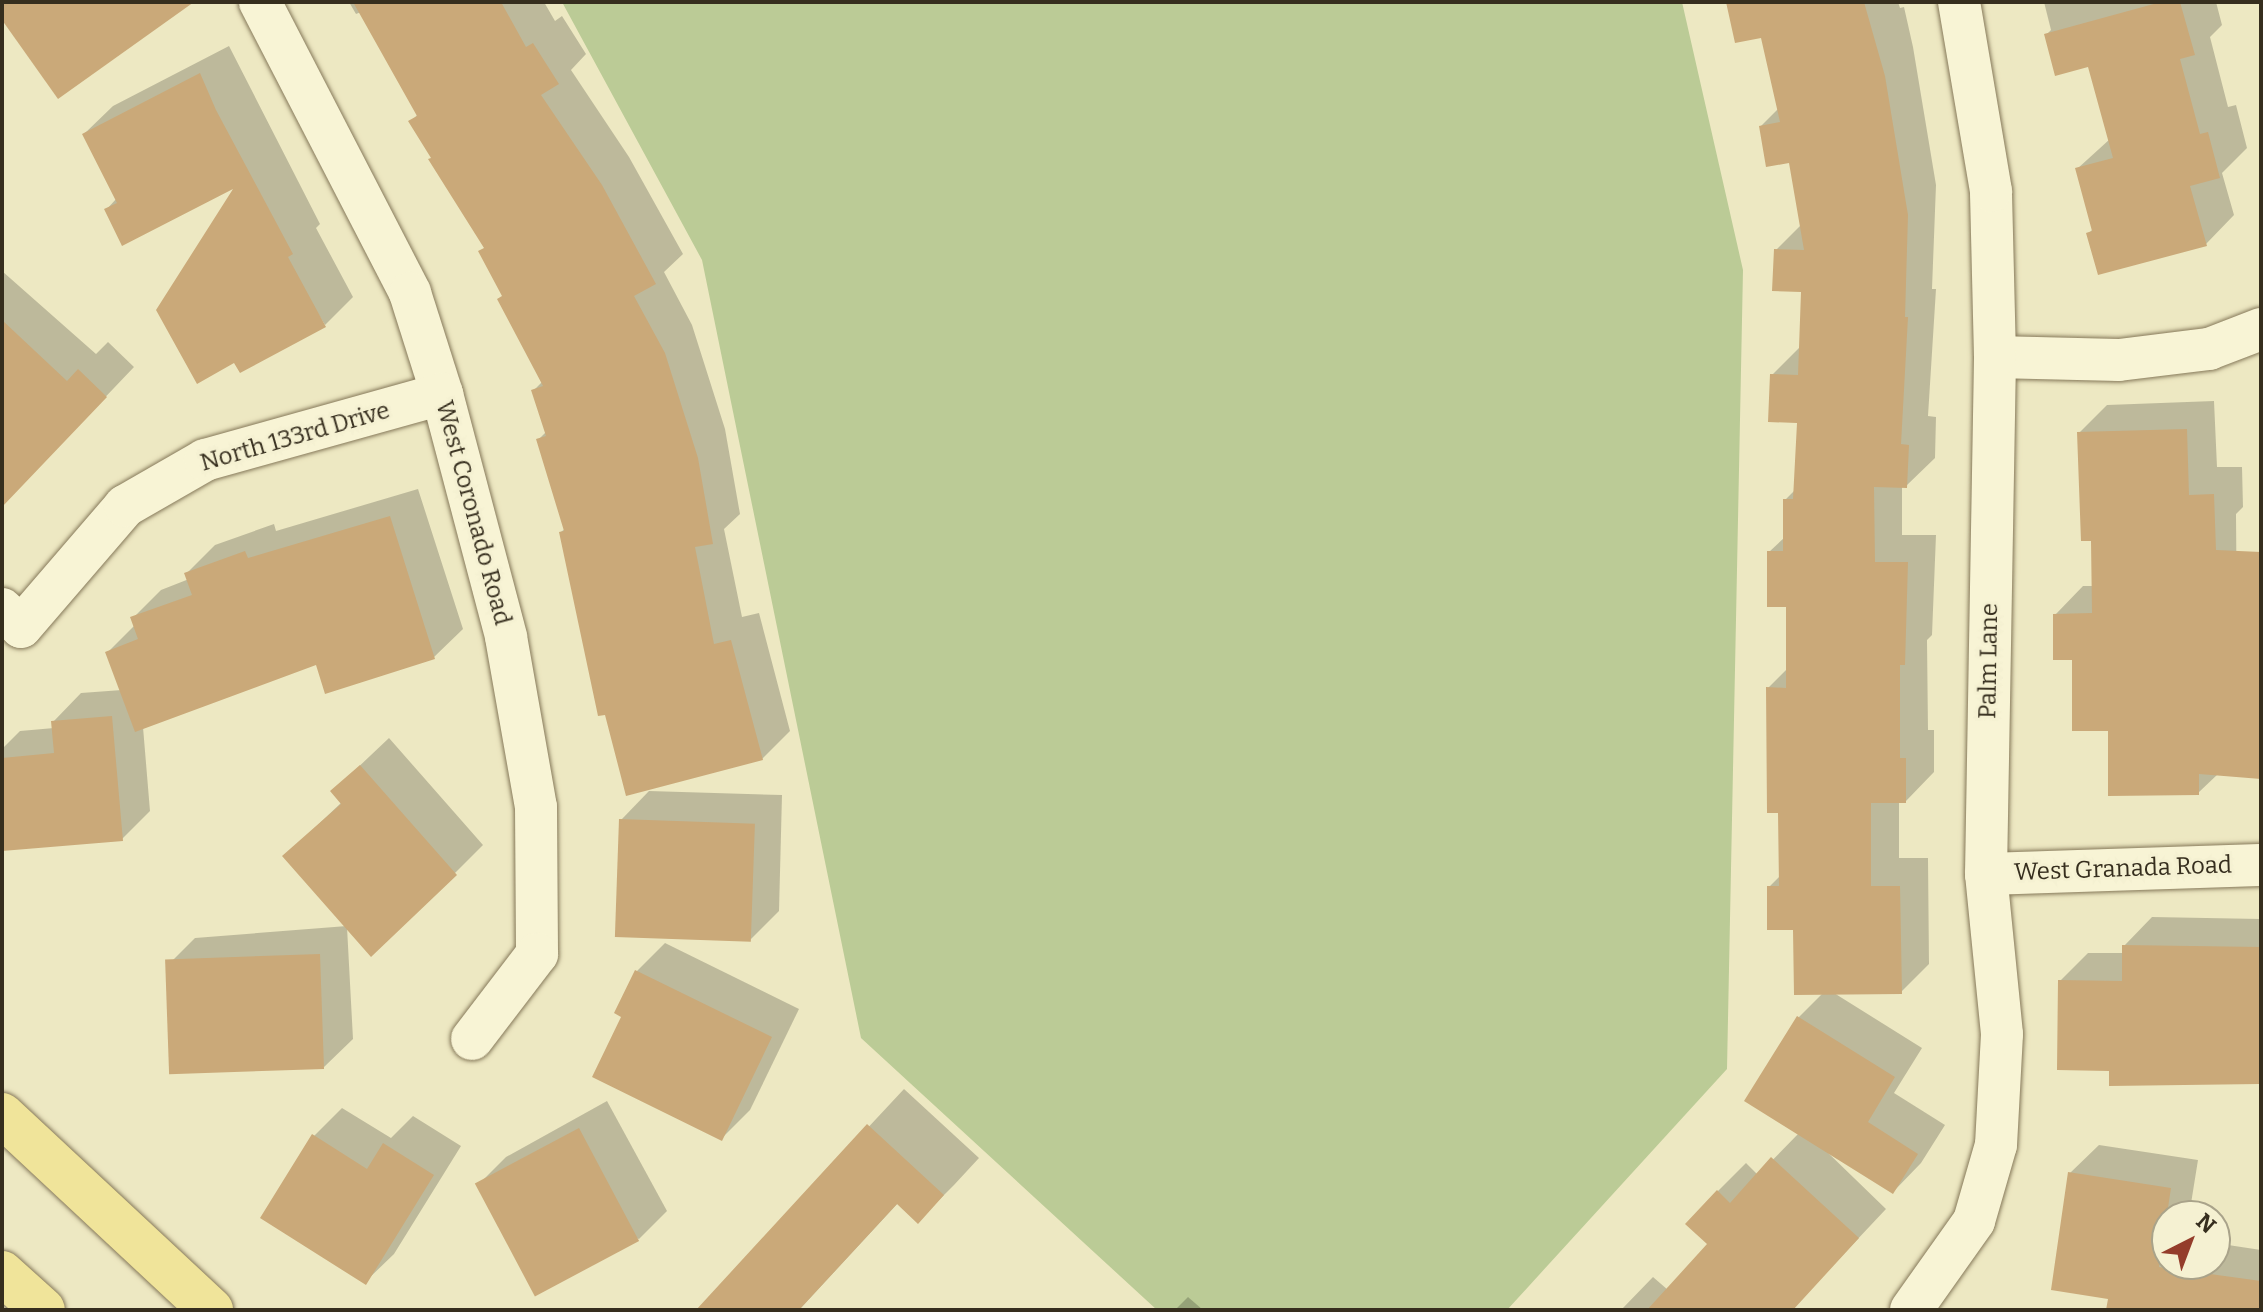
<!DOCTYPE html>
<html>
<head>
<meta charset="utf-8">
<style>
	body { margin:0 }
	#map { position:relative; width:2263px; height:1312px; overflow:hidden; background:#ede8c2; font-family:Bitter,serif }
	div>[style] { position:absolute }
	.green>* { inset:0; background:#bbcb96 }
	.shadow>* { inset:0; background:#0003 }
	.building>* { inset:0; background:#caa979; transform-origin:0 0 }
	.roads { filter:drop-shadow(0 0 2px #86795a) drop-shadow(0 0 2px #86795a) }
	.minor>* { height:42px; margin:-21px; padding:0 21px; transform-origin:21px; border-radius:21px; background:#f8f4d5 }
	.major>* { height:44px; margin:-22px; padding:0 22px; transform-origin:22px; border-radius:22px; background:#f0e49a }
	span { translate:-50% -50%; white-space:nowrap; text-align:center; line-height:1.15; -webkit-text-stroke:6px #f5f1d2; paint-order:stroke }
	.street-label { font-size:24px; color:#362e1e }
	.frame { position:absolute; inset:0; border:4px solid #362e1e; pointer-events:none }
	.north { position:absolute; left:2151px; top:1200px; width:80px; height:80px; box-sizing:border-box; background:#f5f1d2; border:2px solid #a9a38a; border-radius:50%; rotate:42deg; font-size:22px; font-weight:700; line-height:32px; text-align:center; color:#362e1e }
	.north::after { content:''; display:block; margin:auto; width:28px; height:36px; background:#943d2b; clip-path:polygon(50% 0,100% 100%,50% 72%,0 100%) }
</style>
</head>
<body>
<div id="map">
	<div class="green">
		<i style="clip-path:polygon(562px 2px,1682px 2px,1743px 270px,1727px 1069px,1507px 1310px,1157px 1310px,861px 1038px,702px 260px)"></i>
	</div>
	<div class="shadow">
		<i style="clip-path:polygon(349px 2px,544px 2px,555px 21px,562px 16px,586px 54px,571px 70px,629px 157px,683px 254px,664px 272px,692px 325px,725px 429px,740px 514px,724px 529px,742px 617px,759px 613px,790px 731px,762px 759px,561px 532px,566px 528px,538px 440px,546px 432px,534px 390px,543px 381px,486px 247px,411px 122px,418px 114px,361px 12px,356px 14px)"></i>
		<i style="clip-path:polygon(1728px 2px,1898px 2px,1900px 8px,1904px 7px,1913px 47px,1936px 185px,1932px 289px,1936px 289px,1928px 416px,1936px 417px,1935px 458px,1906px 486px,1902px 486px,1902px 535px,1936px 535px,1932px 635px,1927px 640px,1928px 730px,1934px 730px,1934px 772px,1906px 801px,1899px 801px,1899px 858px,1928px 858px,1929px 964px,1901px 992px,1834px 993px,1922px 1048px,1894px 1093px,1945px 1125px,1921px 1163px,1893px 1192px,1822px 1147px,1886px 1209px,1791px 1310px,1621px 1310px,1653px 1277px,1668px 1290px,1710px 1244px,1718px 1191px,1746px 1163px,1758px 1175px,1799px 1133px,1747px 1101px,1799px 1017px,1823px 993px,1795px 927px,1769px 887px,1781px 875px,1780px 811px,1768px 688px,1788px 668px,1788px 605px,1769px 552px,1785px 537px,1785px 500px,1796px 489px,1799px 421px,1772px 375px,1801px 346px,1803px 290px,1776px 250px,1802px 224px,1790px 161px,1761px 126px,1779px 108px,1763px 35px)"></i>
		<i style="clip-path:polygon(2044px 2px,2216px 2px,2222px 25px,2210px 37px,2228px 107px,2236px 105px,2247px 148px,2222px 173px,2234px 215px,2206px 244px,2088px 234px,2094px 228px,2077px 169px,2110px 139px,2090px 64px,2046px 35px,2051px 30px)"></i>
		<i style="clip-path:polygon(229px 46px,320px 224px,316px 228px,353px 297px,325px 325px,239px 184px,106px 210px,117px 198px,84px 134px,113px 106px)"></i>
		<i style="clip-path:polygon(2px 271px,96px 354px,108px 342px,134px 367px,33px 473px,2px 499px)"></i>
		<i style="clip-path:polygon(2214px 401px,2217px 467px,2242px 467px,2243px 507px,2236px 514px,2237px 635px,2261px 657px,2261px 777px,2218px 774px,2198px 793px,2110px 729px,2055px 615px,2083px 586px,2094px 586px,2093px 539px,2079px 433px,2107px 405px)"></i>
		<i style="clip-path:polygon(418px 489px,463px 629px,434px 657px,318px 663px,143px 727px,150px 811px,122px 839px,2px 849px,2px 749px,20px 731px,54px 728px,53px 722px,81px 693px,122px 690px,108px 652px,135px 625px,133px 618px,161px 590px,189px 579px,187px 573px,215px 545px,274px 524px,276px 531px)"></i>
		<i style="clip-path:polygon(389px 738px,483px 845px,455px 873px,347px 927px,353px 1039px,324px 1067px,167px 966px,195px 938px,347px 926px,285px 856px,342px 802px,333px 791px)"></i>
		<i style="clip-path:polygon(649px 791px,782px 795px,779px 911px,751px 939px,621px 820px)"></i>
		<i style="clip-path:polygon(2152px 917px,2261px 919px,2259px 1082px,2111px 1069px,2060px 981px,2088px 953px,2124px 953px,2124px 946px)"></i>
		<i style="clip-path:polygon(665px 943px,799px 1009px,750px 1110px,721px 1139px,624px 1016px,637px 971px)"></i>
		<i style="clip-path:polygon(904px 1089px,979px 1158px,954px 1185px,918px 1221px,898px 1203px,799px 1310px,698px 1310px)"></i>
		<i style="clip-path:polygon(607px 1101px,667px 1211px,639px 1239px,478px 1185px,506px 1157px)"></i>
		<i style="clip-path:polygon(342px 1108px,391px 1138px,413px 1116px,461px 1146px,394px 1254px,365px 1282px,314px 1136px)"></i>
		<i style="clip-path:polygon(2099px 1145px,2198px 1160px,2189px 1216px,2167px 1216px,2167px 1264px,2215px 1264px,2215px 1243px,2261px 1250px,2261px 1310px,2108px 1310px,2110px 1297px,2070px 1173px)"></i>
		<i style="clip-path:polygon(1188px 1297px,1203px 1310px,1175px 1310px)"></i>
	</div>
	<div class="building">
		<i style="clip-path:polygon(2px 2px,194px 2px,58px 99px,2px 20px)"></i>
		<i style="clip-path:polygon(353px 2px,501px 2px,526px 47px,533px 43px,559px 84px,541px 95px,602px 185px,656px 284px,634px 296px,665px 353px,698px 458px,713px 544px,695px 547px,714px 644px,731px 640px,763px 760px,626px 796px,605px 715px,598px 716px,559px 532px,564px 531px,536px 439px,546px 436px,531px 390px,543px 386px,497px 299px,502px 296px,478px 251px,484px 248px,428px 159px,431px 158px,408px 121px,417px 116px)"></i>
		<i style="clip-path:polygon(1726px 2px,1864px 2px,1885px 76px,1908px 215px,1905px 317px,1908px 317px,1901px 444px,1909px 445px,1907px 488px,1874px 487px,1875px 562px,1908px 562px,1905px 665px,1900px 665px,1900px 758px,1906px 758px,1906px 803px,1871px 803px,1871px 886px,1900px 886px,1902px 994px,1794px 995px,1793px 930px,1767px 930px,1767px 886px,1779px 886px,1778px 813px,1767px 813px,1766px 687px,1786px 688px,1786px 607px,1767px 607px,1767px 551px,1783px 551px,1783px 499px,1793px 499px,1797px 423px,1768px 422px,1770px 374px,1798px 375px,1801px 292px,1772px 291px,1774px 249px,1804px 250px,1789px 163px,1766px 167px,1759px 126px,1780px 122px,1761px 38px,1735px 43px)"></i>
		<i style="clip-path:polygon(2161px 2px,2180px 2px,2195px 55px,2180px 59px,2200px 134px,2208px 132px,2220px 178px,2190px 186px,2207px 246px,2098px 275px,2086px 233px,2092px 231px,2075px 168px,2113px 158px,2088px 67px,2055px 76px,2044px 34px)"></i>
		<i style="clip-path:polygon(200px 73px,216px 110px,293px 254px,288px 257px,326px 327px,240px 373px,234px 363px,197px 384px,156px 310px,233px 189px,122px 246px,104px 209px,117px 203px,82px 134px)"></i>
		<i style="clip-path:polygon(2px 320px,67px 381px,78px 369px,107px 397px,2px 507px)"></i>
		<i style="clip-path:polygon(2187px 429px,2189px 495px,2214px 494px,2216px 550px,2261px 552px,2261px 779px,2199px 774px,2199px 795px,2108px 796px,2108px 731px,2072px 731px,2072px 660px,2053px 660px,2053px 614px,2092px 613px,2091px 541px,2081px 541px,2077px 432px)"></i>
		<i style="clip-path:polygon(390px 516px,435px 659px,325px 694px,316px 665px,135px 732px,105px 652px,138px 639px,130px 617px,192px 595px,184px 573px,245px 551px,248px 558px)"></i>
		<i style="clip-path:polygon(112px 716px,123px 841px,2px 851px,2px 758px,54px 753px,51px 721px)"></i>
		<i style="clip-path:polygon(360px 765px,457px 875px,371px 957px,282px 856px,341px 804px,330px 791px)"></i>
		<i style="left:619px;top:819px;width:136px;height:118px;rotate:2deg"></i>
		<i style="clip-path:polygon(2122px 945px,2261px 947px,2259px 1084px,2109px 1086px,2109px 1071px,2057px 1070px,2058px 980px,2122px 981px)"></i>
		<i style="left:320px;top:954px;width:115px;height:155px;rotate:88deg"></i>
		<i style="clip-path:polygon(635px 970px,772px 1037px,722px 1141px,592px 1077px,621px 1017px,614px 1013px)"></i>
		<i style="clip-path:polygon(1797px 1016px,1895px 1077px,1868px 1122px,1918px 1154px,1893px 1194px,1744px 1101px)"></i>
		<i style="clip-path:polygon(867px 1124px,944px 1195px,918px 1224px,897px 1204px,799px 1310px,696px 1310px)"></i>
		<i style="left:579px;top:1128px;width:128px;height:118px;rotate:62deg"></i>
		<i style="clip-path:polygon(312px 1134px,367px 1169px,383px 1143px,434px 1175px,366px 1285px,260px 1218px)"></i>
		<i style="clip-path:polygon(1771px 1157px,1859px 1238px,1793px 1310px,1647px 1310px,1707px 1244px,1685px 1224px,1717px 1190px,1730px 1203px)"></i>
		<i style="clip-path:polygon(2068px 1172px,2171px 1188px,2159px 1267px,2261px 1281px,2261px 1310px,2106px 1310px,2108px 1299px,2051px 1290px)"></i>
	</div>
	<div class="roads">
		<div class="minor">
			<i style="left:260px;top:2px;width:327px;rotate:62.7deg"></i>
			<i style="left:410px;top:293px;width:106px;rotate:72.4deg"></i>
			<i style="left:442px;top:394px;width:251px;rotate:75.2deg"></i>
			<i style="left:506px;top:637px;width:173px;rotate:80deg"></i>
			<i style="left:536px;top:807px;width:147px;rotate:89.6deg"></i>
			<i style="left:537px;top:954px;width:107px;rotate:127.4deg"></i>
			<i style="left:1995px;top:357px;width:124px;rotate:1.4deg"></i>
			<i style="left:2119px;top:360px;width:91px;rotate:-7deg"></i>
			<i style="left:2209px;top:349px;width:56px;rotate:-21deg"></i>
			<i style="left:2px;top:609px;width:26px;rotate:43deg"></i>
			<i style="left:21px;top:627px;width:160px;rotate:-49.3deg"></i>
			<i style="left:125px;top:506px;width:92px;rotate:-29.9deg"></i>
			<i style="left:205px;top:460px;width:246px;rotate:-15.6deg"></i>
			<i style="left:1986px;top:874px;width:275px;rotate:-1.9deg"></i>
			<i style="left:1911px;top:1310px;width:109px;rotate:-54.7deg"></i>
			<i style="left:1974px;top:1221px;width:79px;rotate:-73.9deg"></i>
			<i style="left:1996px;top:1145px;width:111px;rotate:-86.9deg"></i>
			<i style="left:2002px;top:1034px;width:161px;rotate:-95.7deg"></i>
			<i style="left:1986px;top:874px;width:517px;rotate:-89deg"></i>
			<i style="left:1995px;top:357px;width:166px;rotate:-91.4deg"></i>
			<i style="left:1991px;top:191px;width:192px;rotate:-99.6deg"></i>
		</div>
		<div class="major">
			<i style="left:2px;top:1115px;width:286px;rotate:43deg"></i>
			<i style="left:2px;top:1273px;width:55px;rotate:42.1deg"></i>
		</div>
	</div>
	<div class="street-label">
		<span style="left:295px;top:437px;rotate:-16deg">North 133rd Drive</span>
		<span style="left:473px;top:513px;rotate:75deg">West Coronado Road</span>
		<span style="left:1989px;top:661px;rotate:-89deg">Palm Lane</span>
		<span style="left:2123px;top:869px;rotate:-2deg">West Granada Road</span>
	</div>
	<div class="frame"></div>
	<div class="north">N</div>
</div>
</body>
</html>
